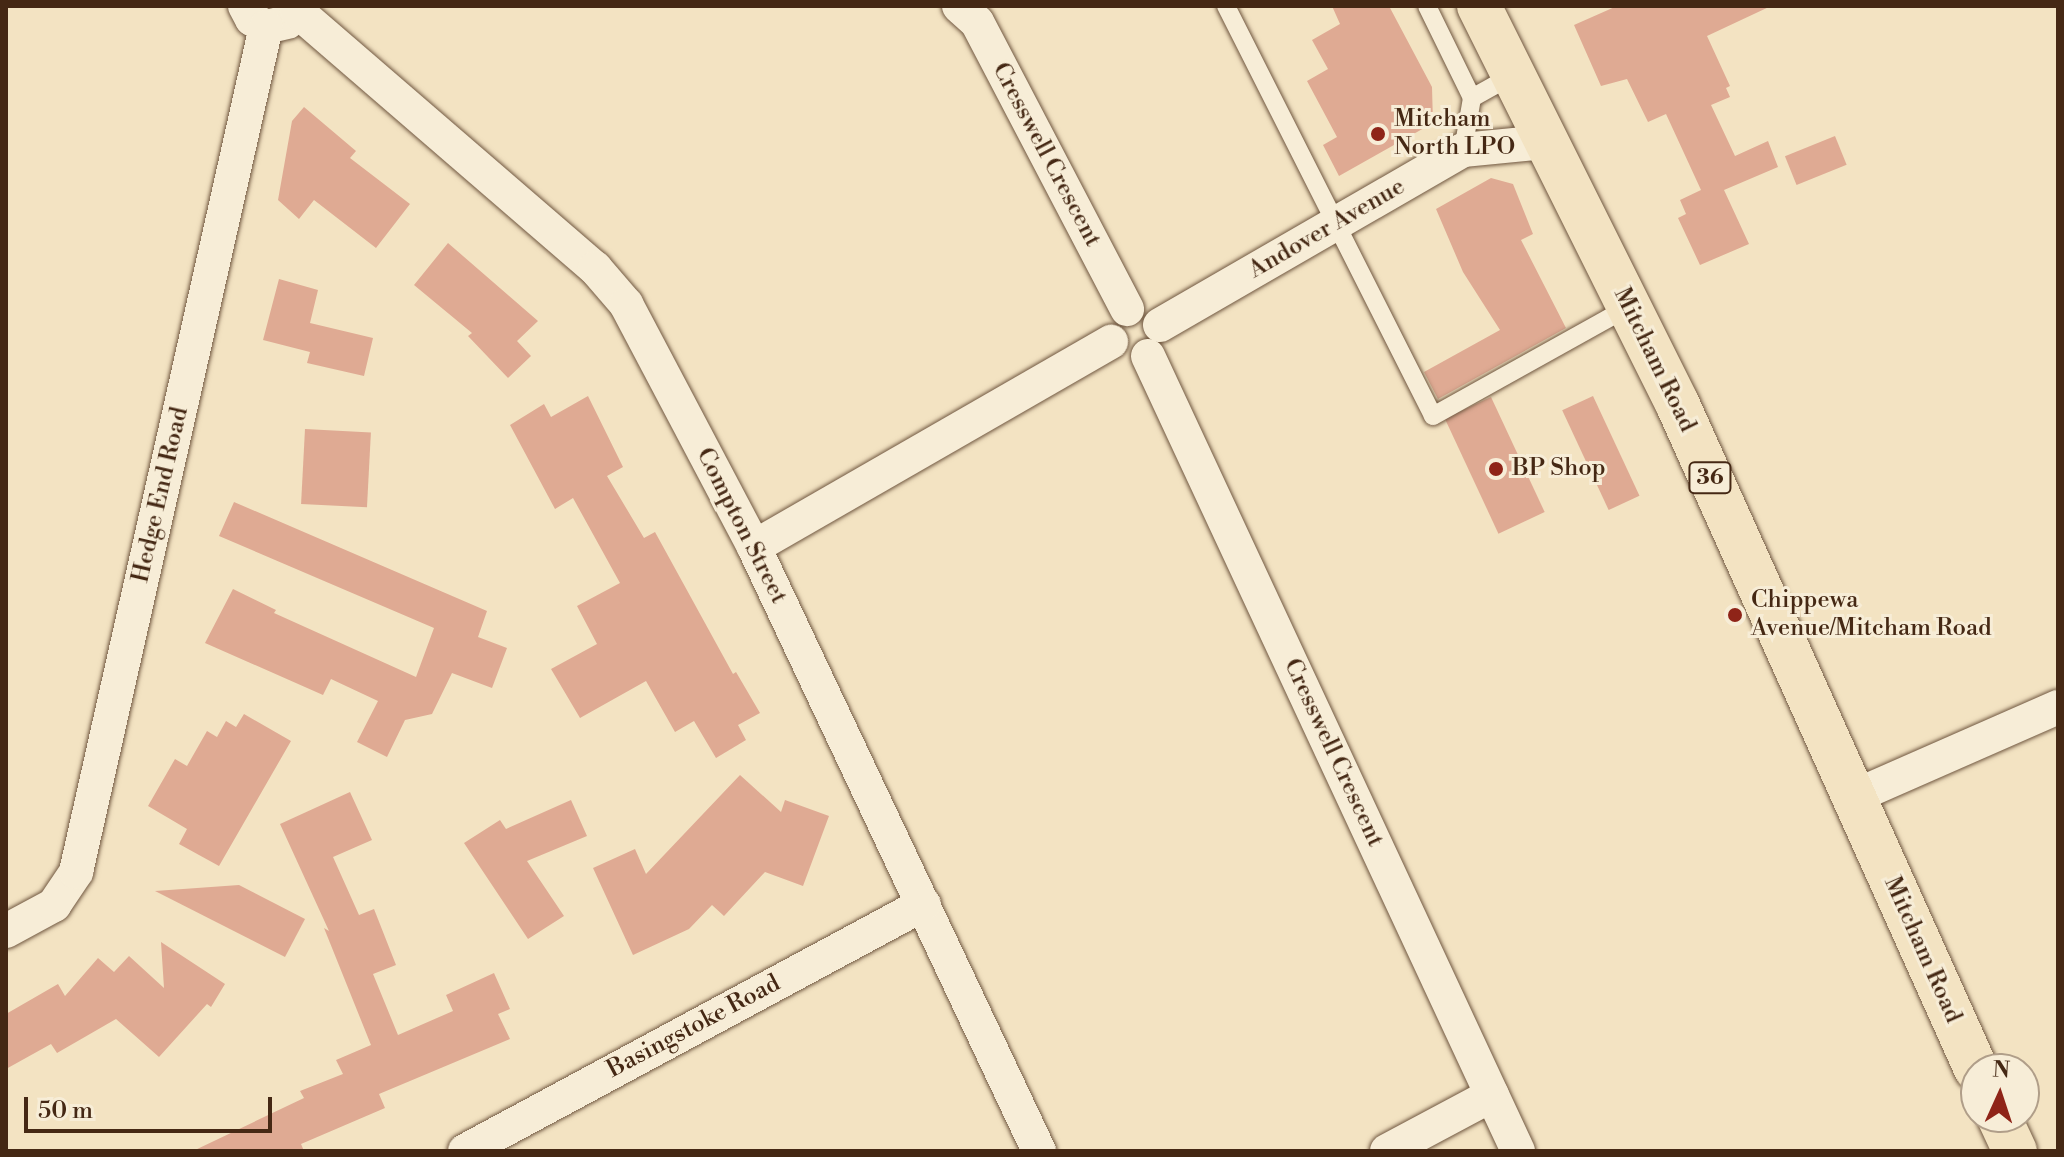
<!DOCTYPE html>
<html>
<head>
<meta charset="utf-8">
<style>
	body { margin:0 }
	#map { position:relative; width:2064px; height:1157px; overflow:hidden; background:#f3e3c2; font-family:"Libre Bodoni",serif }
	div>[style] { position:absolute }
	.building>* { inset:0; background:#dfaa93; transform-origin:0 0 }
	.roads { filter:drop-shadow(0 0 2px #705740) drop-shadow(0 0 2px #705740) }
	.service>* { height:18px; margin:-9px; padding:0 9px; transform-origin:9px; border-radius:9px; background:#f7edd7 }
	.minor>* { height:34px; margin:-17px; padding:0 17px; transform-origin:17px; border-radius:17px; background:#f7edd7 }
	.primary>* { height:44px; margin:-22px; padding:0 22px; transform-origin:22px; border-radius:22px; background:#f3e3c2 }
	.dots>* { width:22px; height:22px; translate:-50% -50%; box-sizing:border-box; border:4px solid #f7edd7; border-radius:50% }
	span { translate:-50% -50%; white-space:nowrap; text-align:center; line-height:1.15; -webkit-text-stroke:6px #f7edd7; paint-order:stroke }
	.shield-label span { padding:2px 6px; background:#f7edd7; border:2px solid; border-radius:6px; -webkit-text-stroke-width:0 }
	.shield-label { font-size:22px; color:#452814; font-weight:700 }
	.poi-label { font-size:24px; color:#452814 }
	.left { translate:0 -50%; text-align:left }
	.street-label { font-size:24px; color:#452814 }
	.frame { position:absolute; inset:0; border:8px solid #452814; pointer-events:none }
	.north { position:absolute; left:1960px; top:1053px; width:80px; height:80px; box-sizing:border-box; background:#f7edd7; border:2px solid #b09e89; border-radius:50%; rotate:3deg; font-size:22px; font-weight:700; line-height:32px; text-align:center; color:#452814 }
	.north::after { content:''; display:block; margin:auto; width:28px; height:36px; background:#8f2418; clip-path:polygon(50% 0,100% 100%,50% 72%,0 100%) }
	.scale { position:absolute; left:24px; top:1097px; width:248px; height:36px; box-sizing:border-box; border:4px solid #452814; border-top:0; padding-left:10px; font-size:24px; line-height:28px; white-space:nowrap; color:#452814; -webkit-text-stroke:6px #f7edd7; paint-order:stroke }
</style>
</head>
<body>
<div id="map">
	<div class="building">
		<i style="clip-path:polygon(1332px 6px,1389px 6px,1432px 87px,1433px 123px,1339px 176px,1323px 145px,1337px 137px,1307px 81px,1328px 69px,1312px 40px,1340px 24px)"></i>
		<i style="clip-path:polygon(1617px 6px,1771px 6px,1707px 36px,1730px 86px,1726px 88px,1730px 97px,1711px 105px,1735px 156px,1768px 141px,1778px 167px,1724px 190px,1749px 244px,1700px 265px,1678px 218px,1686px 214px,1680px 200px,1701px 190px,1666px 114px,1648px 122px,1627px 79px,1601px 86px,1574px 25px)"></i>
		<i style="clip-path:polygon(304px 107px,356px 151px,350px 158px,410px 204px,376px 248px,314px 200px,299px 219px,278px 200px,292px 121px)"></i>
		<i style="left:1835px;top:136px;width:31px;height:54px;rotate:68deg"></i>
		<i style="clip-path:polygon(1491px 178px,1513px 184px,1533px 234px,1521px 240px,1566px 328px,1438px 399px,1424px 372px,1500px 330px,1463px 272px,1436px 209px)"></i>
		<i style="clip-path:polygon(448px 243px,538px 321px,517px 341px,531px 356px,508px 378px,468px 336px,472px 333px,414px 285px)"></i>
		<i style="clip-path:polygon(279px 279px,318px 290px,310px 323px,373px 338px,364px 376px,307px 363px,310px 352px,263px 340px)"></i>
		<i style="clip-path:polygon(588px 396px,623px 467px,607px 476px,644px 538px,655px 532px,733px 674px,736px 672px,760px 713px,738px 725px,746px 740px,716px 758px,694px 721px,675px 732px,646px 681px,580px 718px,551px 669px,597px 644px,577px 606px,620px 583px,573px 498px,555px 509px,510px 425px,544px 404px,551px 417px)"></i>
		<i style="left:1593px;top:396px;width:110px;height:34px;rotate:65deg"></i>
		<i style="left:1491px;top:397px;width:127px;height:51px;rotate:65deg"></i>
		<i style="left:305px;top:429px;width:66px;height:75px;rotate:3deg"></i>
		<i style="clip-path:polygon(234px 502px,487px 611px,478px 637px,507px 648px,492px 688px,452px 673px,432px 714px,405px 720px,387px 757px,357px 742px,378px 701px,331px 679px,323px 695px,205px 643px,233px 589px,276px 610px,274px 613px,416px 677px,434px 628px,219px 536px)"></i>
		<i style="clip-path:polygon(244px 714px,291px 741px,219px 866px,179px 844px,187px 829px,148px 806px,175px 759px,187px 766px,207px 731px,217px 737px,226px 721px,236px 727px)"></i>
		<i style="clip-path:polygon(740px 775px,781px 812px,785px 800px,829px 816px,803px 886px,765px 872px,724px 916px,712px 905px,689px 929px,633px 955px,593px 868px,635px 849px,646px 874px)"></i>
		<i style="clip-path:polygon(350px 792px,372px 840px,333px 857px,359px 915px,374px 909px,396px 965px,373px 974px,398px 1035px,453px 1011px,446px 995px,494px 973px,510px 1009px,498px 1014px,510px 1039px,379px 1094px,385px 1108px,301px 1144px,304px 1151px,193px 1151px,304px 1098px,300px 1091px,343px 1074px,336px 1060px,371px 1045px,324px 928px,329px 931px,280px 824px)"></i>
		<i style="clip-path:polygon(571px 800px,587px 836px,527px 861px,564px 916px,528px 939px,464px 843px,500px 820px,506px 829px)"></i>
		<i style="clip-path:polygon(239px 885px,305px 919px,285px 957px,155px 891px)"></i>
		<i style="clip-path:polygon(161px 942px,225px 984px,211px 1007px,207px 1004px,159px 1057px,116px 1019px,57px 1053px,51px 1044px,6px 1069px,6px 1014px,58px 984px,65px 996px,98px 958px,114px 972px,129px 956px,164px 988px)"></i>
	</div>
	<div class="roads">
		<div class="service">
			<i style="left:1226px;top:6px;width:459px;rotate:63.2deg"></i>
			<i style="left:1433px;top:416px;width:224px;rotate:-29.1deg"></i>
			<i style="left:1427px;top:6px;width:102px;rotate:63.9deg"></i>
			<i style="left:1472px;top:98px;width:53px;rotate:99.8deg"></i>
			<i style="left:1472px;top:98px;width:47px;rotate:-29.3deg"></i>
		</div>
		<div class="minor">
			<i style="left:245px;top:6px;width:15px;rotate:62deg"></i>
			<i style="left:252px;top:19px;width:16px;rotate:30deg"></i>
			<i style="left:266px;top:27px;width:22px;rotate:-13deg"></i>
			<i style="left:959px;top:6px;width:24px;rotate:42deg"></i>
			<i style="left:977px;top:22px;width:324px;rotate:62.4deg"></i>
			<i style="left:297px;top:11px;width:394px;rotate:40.8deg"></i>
			<i style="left:595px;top:268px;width:48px;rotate:49.3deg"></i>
			<i style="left:626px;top:304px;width:275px;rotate:62.2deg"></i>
			<i style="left:754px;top:547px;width:668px;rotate:64.74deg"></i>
			<i style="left:1160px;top:325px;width:350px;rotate:-30deg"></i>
			<i style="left:1463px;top:150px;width:82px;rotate:-5.6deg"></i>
			<i style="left:1148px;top:356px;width:877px;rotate:65.04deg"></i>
			<i style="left:754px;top:547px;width:412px;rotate:-29.9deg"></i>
			<i style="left:1853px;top:797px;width:224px;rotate:-23.7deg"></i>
			<i style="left:6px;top:931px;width:55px;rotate:-28.4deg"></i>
			<i style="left:54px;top:905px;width:40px;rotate:-56deg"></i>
			<i style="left:76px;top:872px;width:866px;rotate:-77.33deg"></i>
			<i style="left:465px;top:1151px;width:521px;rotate:-28.29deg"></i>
			<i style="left:1387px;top:1151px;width:119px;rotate:-28.1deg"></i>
		</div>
		<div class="primary">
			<i style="left:1479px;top:6px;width:444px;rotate:63.5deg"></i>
			<i style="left:1677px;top:403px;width:730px;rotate:65.82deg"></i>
			<i style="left:1999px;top:1117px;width:38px;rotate:65deg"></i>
		</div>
	</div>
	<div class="dots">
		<i style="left:1378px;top:134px;background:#8f2418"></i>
		<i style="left:1496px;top:469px;background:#8f2418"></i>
		<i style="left:1735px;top:615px;background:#8f2418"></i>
	</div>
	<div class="shield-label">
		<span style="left:1710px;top:478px">36</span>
	</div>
	<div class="poi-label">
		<span class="left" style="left:1394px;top:134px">Mitcham<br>North LPO</span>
		<span class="left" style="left:1512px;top:469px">BP Shop</span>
		<span class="left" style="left:1751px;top:615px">Chippewa<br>Avenue/Mitcham Road</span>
	</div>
	<div class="street-label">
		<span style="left:1046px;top:155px;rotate:62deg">Cresswell Crescent</span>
		<span style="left:1327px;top:229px;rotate:-30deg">Andover Avenue</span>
		<span style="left:1654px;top:360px;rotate:64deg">Mitcham Road</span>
		<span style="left:161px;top:495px;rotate:-77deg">Hedge End Road</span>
		<span style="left:741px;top:526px;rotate:63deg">Compton Street</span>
		<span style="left:1333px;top:753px;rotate:65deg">Cresswell Crescent</span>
		<span style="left:1922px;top:950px;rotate:66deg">Mitcham Road</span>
		<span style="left:694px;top:1027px;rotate:-28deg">Basingstoke Road</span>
	</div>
	<div class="frame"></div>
	<div class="north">N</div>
	<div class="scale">50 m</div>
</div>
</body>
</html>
